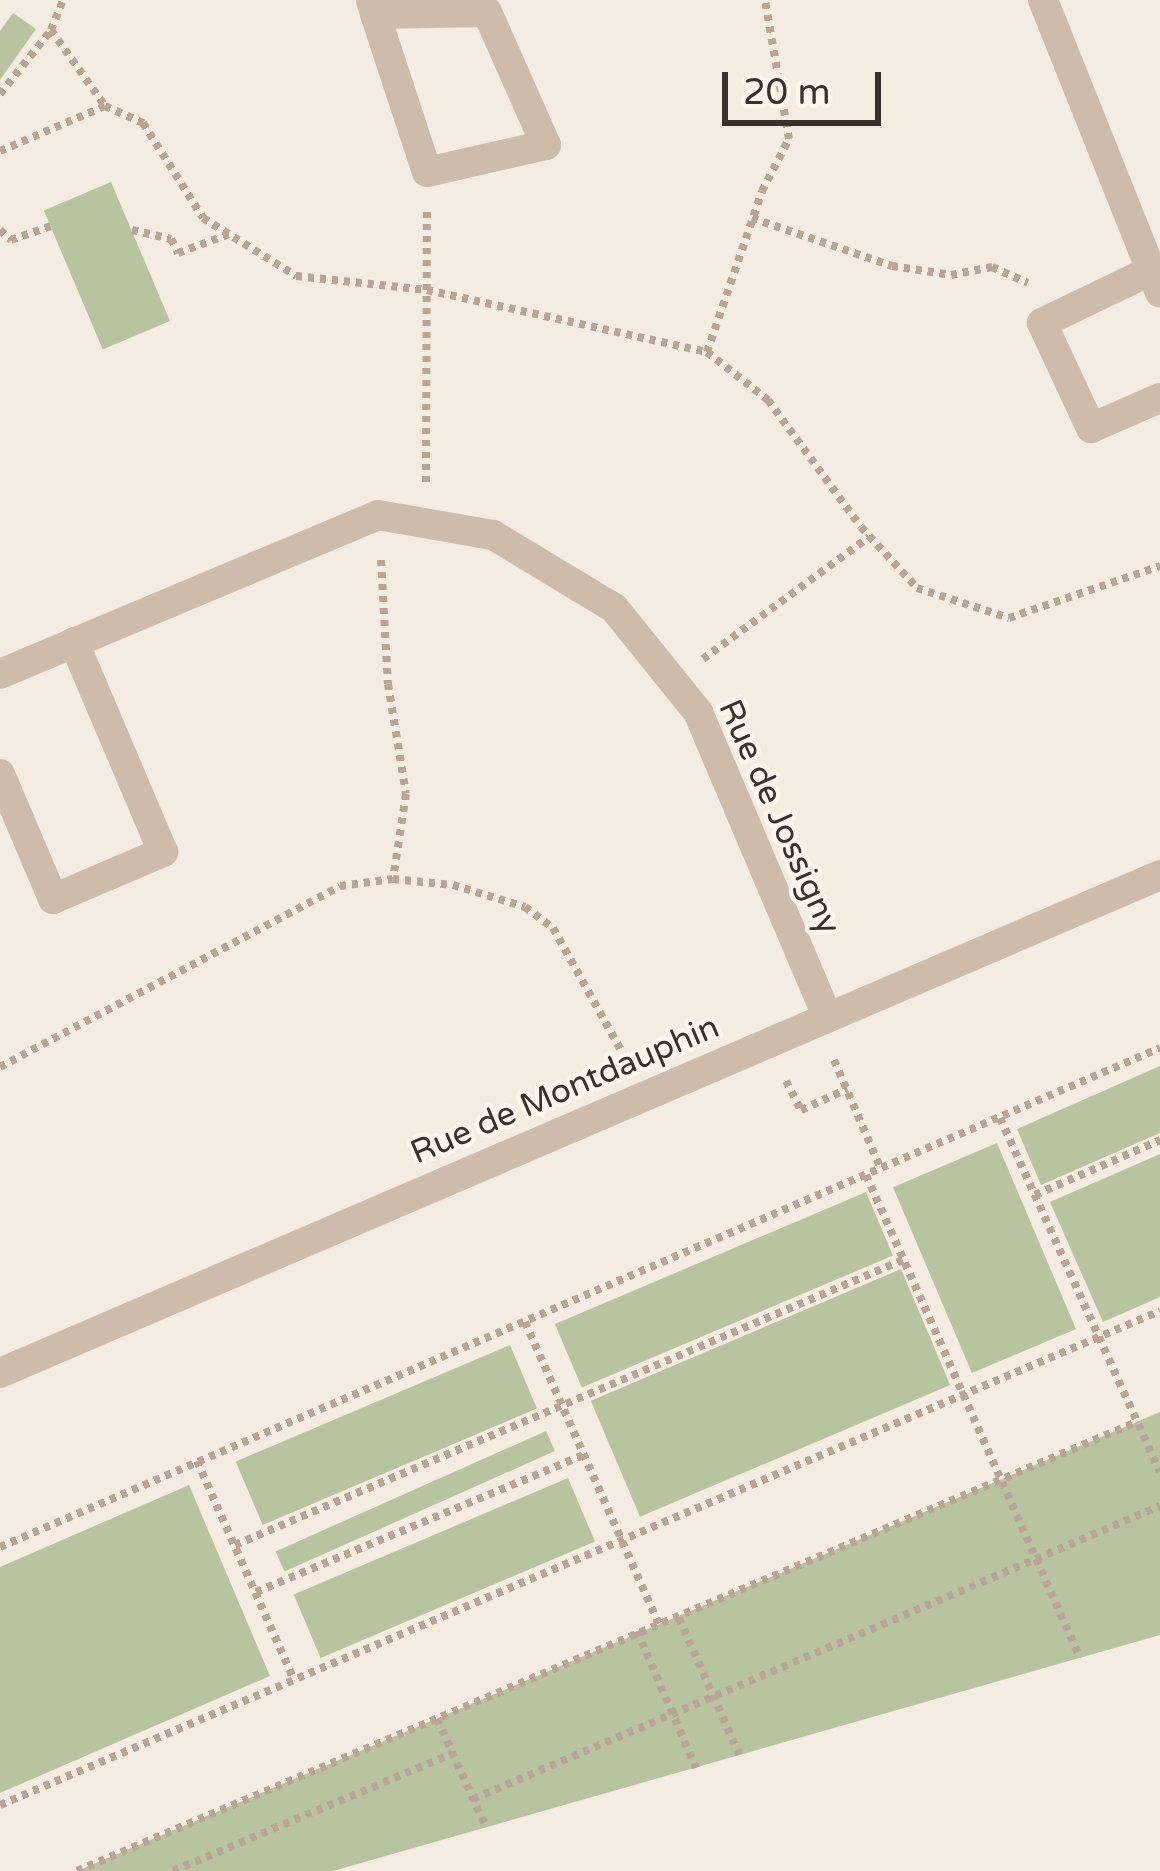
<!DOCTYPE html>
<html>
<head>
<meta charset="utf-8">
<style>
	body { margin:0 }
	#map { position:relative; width:1160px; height:1871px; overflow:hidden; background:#f4ebe1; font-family:"Varela Round",sans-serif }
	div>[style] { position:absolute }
	.green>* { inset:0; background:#b8c4a0; transform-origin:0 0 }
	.path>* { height:8px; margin-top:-4px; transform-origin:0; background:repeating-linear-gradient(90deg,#b9a596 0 6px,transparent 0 12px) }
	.minor>* { height:30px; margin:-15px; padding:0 15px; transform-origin:15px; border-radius:15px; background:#cdbbac }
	span { translate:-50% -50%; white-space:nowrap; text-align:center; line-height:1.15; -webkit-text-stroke:9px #fbf5ee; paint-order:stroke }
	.street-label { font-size:33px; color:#3b302b }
	.scale { position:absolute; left:722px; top:72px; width:159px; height:54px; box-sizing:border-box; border:6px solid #3b302b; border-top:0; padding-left:15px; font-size:36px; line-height:42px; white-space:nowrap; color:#3b302b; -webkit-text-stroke:9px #fbf5ee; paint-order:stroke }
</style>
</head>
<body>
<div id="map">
	<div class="green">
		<i style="clip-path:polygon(13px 13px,36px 29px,0 80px,0 31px)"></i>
		<i style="left:111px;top:182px;width:151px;height:73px;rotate:67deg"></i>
		<i style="clip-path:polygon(1160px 1066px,1160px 1133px,1041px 1185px,1017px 1129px)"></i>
		<i style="left:997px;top:1143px;width:202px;height:113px;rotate:67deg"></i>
		<i style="clip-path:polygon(1160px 1154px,1160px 1297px,1103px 1322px,1050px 1202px)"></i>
		<i style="left:866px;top:1192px;width:69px;height:338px;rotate:67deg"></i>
		<i style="left:901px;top:1269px;width:126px;height:337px;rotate:67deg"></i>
		<i style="left:510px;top:1345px;width:69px;height:298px;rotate:67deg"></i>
		<i style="clip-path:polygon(1160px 1412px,1160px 1635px,333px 1871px,77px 1871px)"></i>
		<i style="left:546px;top:1431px;width:22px;height:296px;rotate:66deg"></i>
		<i style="left:568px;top:1478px;width:69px;height:298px;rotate:67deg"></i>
		<i style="clip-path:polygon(189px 1485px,270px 1676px,0 1793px,0 1567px)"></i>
	</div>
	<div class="path">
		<i style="left:51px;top:30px;width:93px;rotate:54.6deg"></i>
		<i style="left:0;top:94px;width:82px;rotate:-51.4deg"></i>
		<i style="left:51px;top:30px;width:32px;rotate:-68deg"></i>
		<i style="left:0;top:151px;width:114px;rotate:-23.2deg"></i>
		<i style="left:105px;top:106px;width:42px;rotate:24.1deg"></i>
		<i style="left:143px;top:123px;width:112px;rotate:57.7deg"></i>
		<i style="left:203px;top:218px;width:110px;rotate:31.9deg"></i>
		<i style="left:296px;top:276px;width:132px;rotate:6.1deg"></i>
		<i style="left:427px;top:290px;width:287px;rotate:12.5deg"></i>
		<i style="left:707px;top:352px;width:78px;rotate:38.2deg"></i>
		<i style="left:768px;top:400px;width:157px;rotate:53.8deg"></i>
		<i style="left:861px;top:527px;width:83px;rotate:47.4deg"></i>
		<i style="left:917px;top:588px;width:97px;rotate:18.1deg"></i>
		<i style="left:1009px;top:618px;width:160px;rotate:-19deg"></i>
		<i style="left:752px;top:218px;width:148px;rotate:18.9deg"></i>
		<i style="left:892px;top:266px;width:60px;rotate:8.7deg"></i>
		<i style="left:951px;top:275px;width:42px;rotate:-11deg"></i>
		<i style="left:992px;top:267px;width:39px;rotate:24deg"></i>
		<i style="left:0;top:230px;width:15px;rotate:42deg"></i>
		<i style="left:11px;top:240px;width:42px;rotate:-19.3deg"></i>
		<i style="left:132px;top:230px;width:40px;rotate:13deg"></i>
		<i style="left:171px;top:239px;width:16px;rotate:63deg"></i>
		<i style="left:178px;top:253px;width:54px;rotate:-20.4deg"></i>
		<i style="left:707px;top:352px;width:170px;rotate:-71.1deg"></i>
		<i style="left:762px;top:191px;width:59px;rotate:-62.6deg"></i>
		<i style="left:789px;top:139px;width:141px;rotate:-99.8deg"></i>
		<i style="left:426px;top:482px;width:273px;rotate:-89.8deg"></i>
		<i style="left:381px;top:560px;width:124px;rotate:86.8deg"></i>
		<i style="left:388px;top:684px;width:111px;rotate:80.7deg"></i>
		<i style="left:406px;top:794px;width:86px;rotate:98.7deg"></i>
		<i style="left:703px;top:659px;width:206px;rotate:-36.3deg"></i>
		<i style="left:834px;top:1060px;width:119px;rotate:66.7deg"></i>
		<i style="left:0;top:1067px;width:385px;rotate:-28deg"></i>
		<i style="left:340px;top:886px;width:53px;rotate:-7.5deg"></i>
		<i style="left:393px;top:879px;width:60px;rotate:5.7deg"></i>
		<i style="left:453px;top:885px;width:75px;rotate:17deg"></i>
		<i style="left:525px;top:907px;width:35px;rotate:37deg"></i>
		<i style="left:553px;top:928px;width:152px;rotate:60.9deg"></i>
		<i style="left:786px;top:1081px;width:33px;rotate:63deg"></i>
		<i style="left:801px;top:1110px;width:51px;rotate:-24.5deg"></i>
		<i style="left:1000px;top:1118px;width:388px;rotate:65.7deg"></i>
		<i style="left:866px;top:1175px;width:528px;rotate:66.1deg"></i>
		<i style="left:1035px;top:1195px;width:137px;rotate:-23.7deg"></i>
		<i style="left:525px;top:1322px;width:330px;rotate:66.1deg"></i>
		<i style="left:197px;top:1461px;width:240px;rotate:66.1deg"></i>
		<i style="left:235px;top:1545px;width:726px;rotate:-23.11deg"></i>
		<i style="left:0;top:1547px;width:1263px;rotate:-23.28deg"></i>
		<i style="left:256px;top:1592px;width:355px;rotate:-22.7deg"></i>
		<i style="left:679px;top:1618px;width:149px;rotate:66.2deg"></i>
		<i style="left:637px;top:1631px;width:149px;rotate:66.7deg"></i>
		<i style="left:437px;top:1719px;width:119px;rotate:65.6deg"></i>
		<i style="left:473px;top:1799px;width:747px;rotate:-23.1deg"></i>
		<i style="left:0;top:1805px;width:1261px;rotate:-23.07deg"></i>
		<i style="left:77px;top:1871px;width:1151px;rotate:-22.96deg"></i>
		<i style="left:173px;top:1871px;width:303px;rotate:-22.8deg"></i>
	</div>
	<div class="minor">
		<i style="left:371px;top:0;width:15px;rotate:74deg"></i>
		<i style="left:375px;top:14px;width:166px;rotate:71.8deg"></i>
		<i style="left:427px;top:172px;width:122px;rotate:-12.8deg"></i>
		<i style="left:546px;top:145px;width:145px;rotate:-113.9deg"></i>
		<i style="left:487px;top:12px;width:112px;rotate:179deg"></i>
		<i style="left:1043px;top:0;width:315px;rotate:68.2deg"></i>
		<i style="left:1150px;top:271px;width:120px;rotate:154.3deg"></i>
		<i style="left:1042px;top:323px;width:116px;rotate:65deg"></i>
		<i style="left:1091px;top:428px;width:75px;rotate:-23.5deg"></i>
		<i style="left:0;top:674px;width:410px;rotate:-22.8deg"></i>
		<i style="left:378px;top:515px;width:117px;rotate:9.9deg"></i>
		<i style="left:493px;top:535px;width:141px;rotate:31.1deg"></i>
		<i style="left:614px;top:608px;width:134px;rotate:51.1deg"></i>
		<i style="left:698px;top:712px;width:330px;rotate:67deg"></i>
		<i style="left:0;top:774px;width:136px;rotate:67deg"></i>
		<i style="left:53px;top:899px;width:120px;rotate:-23.1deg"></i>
		<i style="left:163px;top:852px;width:228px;rotate:-113deg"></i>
		<i style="left:0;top:1373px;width:1262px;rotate:-23.23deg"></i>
	</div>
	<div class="street-label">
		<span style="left:779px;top:817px;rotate:66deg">Rue de Jossigny</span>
		<span style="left:565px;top:1090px;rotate:-23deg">Rue de Montdauphin</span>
	</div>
	<div class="scale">20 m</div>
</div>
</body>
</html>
